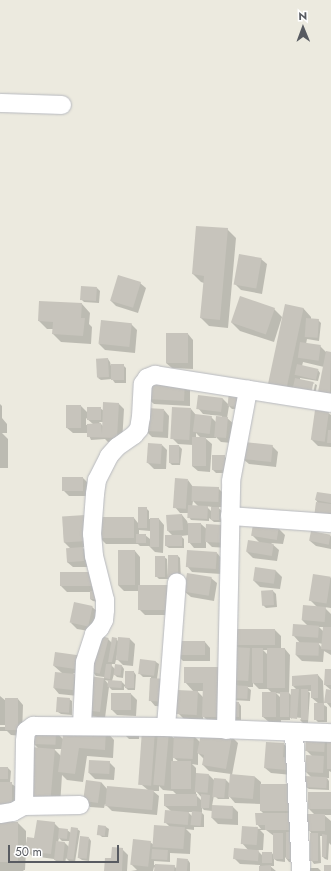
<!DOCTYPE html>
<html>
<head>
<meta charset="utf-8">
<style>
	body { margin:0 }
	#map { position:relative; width:331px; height:871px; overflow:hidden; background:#eceadf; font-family:Jost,sans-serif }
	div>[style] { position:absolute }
	.shadow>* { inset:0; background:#0003 }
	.building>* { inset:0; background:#c7c4bc; transform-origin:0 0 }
	.roads { filter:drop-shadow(0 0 1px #b7b9bf) drop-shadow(0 0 1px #b7b9bf) }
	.street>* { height:18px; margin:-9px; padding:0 9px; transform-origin:9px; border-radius:9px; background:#fff }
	span { translate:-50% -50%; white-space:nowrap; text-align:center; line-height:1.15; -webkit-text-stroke:3px #fff; paint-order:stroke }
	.north { position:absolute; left:283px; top:8px; width:40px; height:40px; -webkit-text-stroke:3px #fff; paint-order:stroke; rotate:359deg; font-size:11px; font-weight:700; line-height:16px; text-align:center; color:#585b61 }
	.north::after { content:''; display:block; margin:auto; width:14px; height:18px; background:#585b61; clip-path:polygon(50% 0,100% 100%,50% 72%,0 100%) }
	.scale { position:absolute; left:8px; top:845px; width:111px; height:18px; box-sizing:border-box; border:2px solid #585b61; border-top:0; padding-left:5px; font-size:12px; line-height:14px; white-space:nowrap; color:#585b61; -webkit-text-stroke:3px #fff; paint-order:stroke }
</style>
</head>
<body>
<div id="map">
	<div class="shadow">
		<i style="clip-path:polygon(227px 229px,236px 238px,228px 328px,209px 326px,201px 318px,204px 283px,201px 282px,193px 274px)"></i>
		<i style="clip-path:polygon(261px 259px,267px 264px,262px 294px,241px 290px,235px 284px)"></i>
		<i style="clip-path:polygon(140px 283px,146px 288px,138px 313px,116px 306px,111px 301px)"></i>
		<i style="clip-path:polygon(97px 288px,100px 291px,99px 303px,84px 302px,81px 299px)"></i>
		<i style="clip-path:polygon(82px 304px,90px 313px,89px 324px,92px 327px,91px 344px,61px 342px,53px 334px,53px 329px,47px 329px,39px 321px)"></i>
		<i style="clip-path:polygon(303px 308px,311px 317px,311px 319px,318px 320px,321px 323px,319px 341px,307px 339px,306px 344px,320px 346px,326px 352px,331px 353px,331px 398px,324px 367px,303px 362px,302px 366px,318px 370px,320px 373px,318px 381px,300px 378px,300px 380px,315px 383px,279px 394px)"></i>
		<i style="clip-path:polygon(274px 309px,282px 317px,274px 342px,240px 331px,232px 323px)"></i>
		<i style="clip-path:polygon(131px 324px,137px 330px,135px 353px,105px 350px,99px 344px)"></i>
		<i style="clip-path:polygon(188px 334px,193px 340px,193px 369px,172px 368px,166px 363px)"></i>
		<i style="clip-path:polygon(108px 359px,110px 362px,111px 366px,123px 365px,126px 368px,126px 383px,115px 383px,112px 379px,101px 380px,98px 378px)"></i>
		<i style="clip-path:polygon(148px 382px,190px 390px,190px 406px,154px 404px,148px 399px)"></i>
		<i style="clip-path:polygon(315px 384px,317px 385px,315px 395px,313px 395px)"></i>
		<i style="clip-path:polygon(evenodd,230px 391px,242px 409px,232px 409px,229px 406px,227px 418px,234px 424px,232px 443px,221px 442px,216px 437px,216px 438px,205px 438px,212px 444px,210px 472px,198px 471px,192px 466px,193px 445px,178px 444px,173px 439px,191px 409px,196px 415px,211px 417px,216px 422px,222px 418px,222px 416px,203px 414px,198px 408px,199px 397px,223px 399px,229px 405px,230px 391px,196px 433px,201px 438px,196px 438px,196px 433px)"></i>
		<i style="clip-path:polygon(evenodd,118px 403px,124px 409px,122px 443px,108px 442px,105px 439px,91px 440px,88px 433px,73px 433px,67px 428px,81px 406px,88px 413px,100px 408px,104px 411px,118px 403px,86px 418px,93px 424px,86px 425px,86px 418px,118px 403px,99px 422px,103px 422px,103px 426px,99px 422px)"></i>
		<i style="clip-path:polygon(0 404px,2px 406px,2px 418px,7px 424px,7px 433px,2px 433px,8px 439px,8px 468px,0 468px)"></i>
		<i style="clip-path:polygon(164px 410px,169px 416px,168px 438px,152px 437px,146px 431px)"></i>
		<i style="clip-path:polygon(328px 413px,331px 415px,331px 447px,318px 446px,312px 440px)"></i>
		<i style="clip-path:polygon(162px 445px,167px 450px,166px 469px,154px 469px,148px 463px)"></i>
		<i style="clip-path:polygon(179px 446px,182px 449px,180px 465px,172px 465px,169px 462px)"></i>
		<i style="clip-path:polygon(272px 446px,278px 452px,276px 467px,249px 464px,243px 459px)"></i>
		<i style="clip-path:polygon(224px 456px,227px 459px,227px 473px,216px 473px,213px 470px)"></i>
		<i style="clip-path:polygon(83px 478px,89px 484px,89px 496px,69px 496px,63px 490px)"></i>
		<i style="clip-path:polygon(evenodd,188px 480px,193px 487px,218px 488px,224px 494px,224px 507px,217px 507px,222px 511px,221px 522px,214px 522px,209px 518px,209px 521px,191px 520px,189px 517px,189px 513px,180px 513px,175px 507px,188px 480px,193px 501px,199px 507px,192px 507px,193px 501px,188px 480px,206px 506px,212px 507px,212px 512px,206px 506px)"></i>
		<i style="clip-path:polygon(331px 495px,331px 524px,316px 500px)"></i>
		<i style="clip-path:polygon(evenodd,146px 508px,149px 511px,149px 519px,159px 519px,164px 525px,163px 553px,155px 552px,149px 546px,140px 546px,138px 544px,106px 544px,100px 538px,134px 518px,138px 523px,146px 508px,139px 530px,150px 531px,150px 539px,145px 535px,139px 535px,139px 530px)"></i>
		<i style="clip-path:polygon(182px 515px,187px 521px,188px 524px,201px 524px,228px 548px,212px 547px,206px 541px,206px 548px,194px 548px,189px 542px,189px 535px,181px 536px,184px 539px,184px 548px,169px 548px,166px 546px,173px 536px,168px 531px)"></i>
		<i style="clip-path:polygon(63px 517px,92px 547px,82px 547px,89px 554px,89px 567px,73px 567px,67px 562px,71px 549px,64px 542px)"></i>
		<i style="clip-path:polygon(279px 529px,285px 535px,283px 544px,271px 543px,279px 550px,277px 561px,253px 558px,247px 552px,260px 543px,252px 535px)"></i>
		<i style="clip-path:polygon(331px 536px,331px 549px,316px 546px,310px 541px)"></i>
		<i style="clip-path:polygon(135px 551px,140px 557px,140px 586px,177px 615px,145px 615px,139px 609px,139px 591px,124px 591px,118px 585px)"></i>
		<i style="clip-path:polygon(217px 553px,222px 559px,221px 574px,192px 572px,187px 566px)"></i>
		<i style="clip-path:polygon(178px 556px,180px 558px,181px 581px,173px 581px)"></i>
		<i style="clip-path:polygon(164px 557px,167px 559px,168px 579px,159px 579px,156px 576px)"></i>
		<i style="clip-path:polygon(256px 568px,276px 571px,282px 577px,280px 589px,260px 587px,254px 581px)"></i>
		<i style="clip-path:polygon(92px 573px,101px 602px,93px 601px,90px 599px,91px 592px,67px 592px,61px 586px)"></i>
		<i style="clip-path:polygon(evenodd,314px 576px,331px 578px,331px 608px,324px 607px,331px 614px,331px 655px,324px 651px,323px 662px,302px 661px,296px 655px,300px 643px,294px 636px,308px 626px,302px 620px,318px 608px,310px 600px,314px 576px,319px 627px,324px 627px,324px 632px,319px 627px,314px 576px,318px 643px,323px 644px,322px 648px,318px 643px)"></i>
		<i style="clip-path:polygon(211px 578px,217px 583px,214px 601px,191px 597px,185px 592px)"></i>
		<i style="clip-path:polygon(273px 591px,276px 594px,277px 607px,266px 608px,263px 605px)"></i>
		<i style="clip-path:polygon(92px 607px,98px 612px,95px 632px,77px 629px,71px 623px)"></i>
		<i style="clip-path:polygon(evenodd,275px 630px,281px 636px,281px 649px,285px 649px,290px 655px,289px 693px,292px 696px,297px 690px,293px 686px,318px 675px,323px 681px,324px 705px,327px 707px,327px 722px,318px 722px,315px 719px,319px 704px,312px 698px,312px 691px,308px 691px,310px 693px,308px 723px,303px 723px,300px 720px,302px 718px,292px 717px,292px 719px,290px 717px,290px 720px,281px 720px,281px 723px,269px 722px,263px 717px,272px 693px,268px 689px,259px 689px,253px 683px,253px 687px,247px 687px,251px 690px,250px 701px,232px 700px,229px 703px,239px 703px,241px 706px,241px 720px,233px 720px,212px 725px,203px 716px,203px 719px,184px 719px,178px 713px,194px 692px,185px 682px,222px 668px,238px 648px,234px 645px,275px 630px,263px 650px,268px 650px,268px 655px,263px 650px,275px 630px,230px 679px,237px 686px,230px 686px,230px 679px,275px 630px,197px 691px,204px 691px,204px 698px,197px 691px,275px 630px,276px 693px,281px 694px,281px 698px,276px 693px)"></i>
		<i style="clip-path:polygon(evenodd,108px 639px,112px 643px,116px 639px,119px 642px,130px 639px,135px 644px,133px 666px,123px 665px,118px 660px,117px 655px,115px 664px,110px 664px,115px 669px,122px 666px,124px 669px,123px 678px,117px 677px,114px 674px,112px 681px,122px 682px,126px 686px,134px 672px,136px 675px,135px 690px,128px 690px,124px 686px,124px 690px,112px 690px,109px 687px,105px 718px,90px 716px,88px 677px,104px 679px,104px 677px,96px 676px,91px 670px,108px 639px,105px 680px,109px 681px,109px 685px,105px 680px)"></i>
		<i style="clip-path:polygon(205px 642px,210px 648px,210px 661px,183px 661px,177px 655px)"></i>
		<i style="clip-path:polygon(56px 653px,87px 675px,73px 673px,80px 680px,78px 696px,59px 694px,54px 688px,62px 673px,54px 666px)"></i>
		<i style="clip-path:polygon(141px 660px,156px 662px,159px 664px,157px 679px,171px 707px,155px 706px,150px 700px,151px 677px,143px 677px,140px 674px)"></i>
		<i style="clip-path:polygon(331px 670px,331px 690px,325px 685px)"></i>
		<i style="clip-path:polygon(331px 691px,331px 708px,326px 702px)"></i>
		<i style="clip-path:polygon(112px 694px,131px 694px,137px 700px,136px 716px,117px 715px,111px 709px)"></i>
		<i style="clip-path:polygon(0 696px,6px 701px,18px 699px,23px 705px,22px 736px,11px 735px,7px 731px,0 731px,0 727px,5px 727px,5px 725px,0 725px)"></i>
		<i style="clip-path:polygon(69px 699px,72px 701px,72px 715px,61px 714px,58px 712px)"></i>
		<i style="clip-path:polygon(127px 728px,139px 732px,139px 739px,129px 739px,126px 736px)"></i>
		<i style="clip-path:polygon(evenodd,106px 731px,114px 740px,113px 758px,87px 756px,83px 782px,67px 780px,62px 775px,60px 806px,37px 805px,39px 749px,33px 743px,56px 732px,63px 739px,106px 731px,54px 749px,62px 749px,61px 756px,54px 749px)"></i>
		<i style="clip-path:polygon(evenodd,143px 731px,168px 733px,175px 739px,193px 735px,200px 742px,232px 737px,238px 743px,232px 775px,255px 777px,261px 782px,261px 785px,288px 785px,295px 862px,289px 862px,285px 857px,285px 862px,277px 861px,274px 859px,274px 866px,270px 866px,276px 871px,260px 871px,260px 865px,240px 864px,234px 858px,248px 850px,242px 843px,243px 827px,261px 829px,257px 824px,264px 814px,260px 810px,261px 804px,235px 803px,229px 796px,229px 799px,218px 799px,214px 795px,212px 806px,233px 807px,238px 812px,238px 825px,218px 824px,212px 818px,212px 811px,204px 810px,202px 808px,202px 813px,204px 815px,204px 827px,194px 827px,194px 830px,186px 829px,191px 834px,190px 854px,170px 853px,170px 862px,154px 861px,154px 865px,174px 866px,177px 869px,188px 860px,190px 863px,190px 871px,155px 871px,155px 868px,154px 867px,153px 871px,131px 871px,137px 870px,131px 864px,150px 842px,154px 845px,170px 827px,165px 822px,171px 811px,165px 806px,177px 795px,173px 791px,163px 790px,159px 786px,159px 791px,153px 791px,159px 796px,157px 815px,112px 811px,105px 804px,104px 808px,90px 807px,85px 801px,101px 782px,108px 790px,148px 790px,142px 785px,143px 731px,198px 753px,204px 759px,203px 765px,209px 771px,231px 774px,230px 784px,226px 780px,215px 779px,215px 781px,209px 775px,196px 774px,196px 768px,192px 764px,198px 765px,198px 753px,143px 731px,173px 757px,179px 762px,173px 762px,173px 757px,143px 731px,196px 791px,202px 798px,202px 801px,196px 795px,196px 791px,143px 731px,188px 812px,193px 812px,193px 817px,188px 812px,143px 731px,260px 830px,266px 830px,274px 836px,274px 856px,272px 853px,263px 856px,257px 850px,263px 850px,264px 834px,260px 830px)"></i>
		<i style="clip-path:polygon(307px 738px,331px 739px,331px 772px,329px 771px,329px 778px,327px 778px,329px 781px,329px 790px,309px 789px,306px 787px,312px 778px,306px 772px,312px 756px,306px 750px)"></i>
		<i style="clip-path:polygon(284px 744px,290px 750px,292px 775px,271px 773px,265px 768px)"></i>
		<i style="clip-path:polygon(109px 762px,115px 768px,114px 780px,95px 779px,89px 773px)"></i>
		<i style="clip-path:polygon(0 768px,8px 768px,11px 771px,10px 783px,18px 788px,18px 809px,5px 809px,0 804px)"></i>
		<i style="clip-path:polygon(309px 793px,331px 793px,331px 815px,324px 815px,331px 821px,331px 845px,329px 843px,328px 860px,325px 859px,322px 856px,323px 836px,320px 836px,321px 863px,314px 864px,312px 861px,312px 834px,309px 830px,315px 815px,309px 809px)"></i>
		<i style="clip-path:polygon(evenodd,0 823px,18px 823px,26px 831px,26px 843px,35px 839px,54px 823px,60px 829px,67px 830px,71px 833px,77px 829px,80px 831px,75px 862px,70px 862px,66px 858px,65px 863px,57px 862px,54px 859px,32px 856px,26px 850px,25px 870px,23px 870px,24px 871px,0 871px,0 823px,59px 838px,62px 841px,70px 841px,69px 847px,65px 843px,58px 842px,59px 838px)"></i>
		<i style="clip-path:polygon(99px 826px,106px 827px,109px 829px,108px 837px,102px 837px,99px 834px)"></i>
		<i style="clip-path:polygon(89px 838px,91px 841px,89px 861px,82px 860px,79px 858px)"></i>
		<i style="clip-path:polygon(122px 849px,128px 855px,127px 871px,105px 871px,112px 859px)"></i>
		<i style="clip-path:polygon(308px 868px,318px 868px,321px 871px,308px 871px)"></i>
	</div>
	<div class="building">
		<i style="clip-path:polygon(196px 226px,228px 228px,220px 320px,200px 318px,204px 276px,192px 274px)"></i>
		<i style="left:239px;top:254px;width:23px;height:31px;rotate:10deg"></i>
		<i style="left:118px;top:275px;width:24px;height:27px;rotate:17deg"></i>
		<i style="left:81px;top:286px;width:16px;height:14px;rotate:4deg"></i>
		<i style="left:240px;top:296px;width:37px;height:28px;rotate:19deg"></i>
		<i style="clip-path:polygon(39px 301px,82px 303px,81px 318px,85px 318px,83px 336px,52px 334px,53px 322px,38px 321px)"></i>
		<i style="left:285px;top:304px;width:19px;height:83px;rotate:12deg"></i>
		<i style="left:306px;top:318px;width:13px;height:19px;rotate:4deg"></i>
		<i style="left:101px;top:320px;width:31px;height:24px;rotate:6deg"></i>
		<i style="left:166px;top:333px;width:22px;height:30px"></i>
		<i style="left:300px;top:342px;width:21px;height:16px;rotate:8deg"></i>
		<i style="clip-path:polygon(326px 351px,331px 352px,330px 394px,318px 392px)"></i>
		<i style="left:108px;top:358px;width:19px;height:12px;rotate:87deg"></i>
		<i style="left:124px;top:364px;width:16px;height:13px;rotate:90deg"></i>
		<i style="left:297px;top:364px;width:22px;height:11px;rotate:13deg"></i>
		<i style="left:295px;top:378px;width:19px;height:11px;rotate:12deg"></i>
		<i style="left:147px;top:381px;width:38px;height:18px;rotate:3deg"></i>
		<i style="left:229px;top:390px;width:12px;height:16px;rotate:5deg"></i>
		<i style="left:198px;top:395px;width:25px;height:14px;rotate:7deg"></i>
		<i style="clip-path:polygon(103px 402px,119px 403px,117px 438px,87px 437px,87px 424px,101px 423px,102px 434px)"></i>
		<i style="left:66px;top:405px;width:15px;height:23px"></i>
		<i style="left:87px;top:407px;width:14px;height:13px"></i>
		<i style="left:172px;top:407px;width:19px;height:32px;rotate:3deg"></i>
		<i style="left:147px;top:408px;width:17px;height:23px;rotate:3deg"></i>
		<i style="left:315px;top:410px;width:14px;height:30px;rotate:8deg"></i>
		<i style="left:195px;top:414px;width:17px;height:18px;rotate:7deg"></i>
		<i style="left:216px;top:416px;width:12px;height:21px;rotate:5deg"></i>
		<i style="clip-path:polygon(328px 430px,331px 430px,331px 443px,327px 443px)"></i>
		<i style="left:192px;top:437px;width:14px;height:29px"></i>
		<i style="left:244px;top:442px;width:29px;height:17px;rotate:6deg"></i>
		<i style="left:148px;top:443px;width:14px;height:20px;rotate:4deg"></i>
		<i style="left:169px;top:445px;width:10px;height:18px"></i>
		<i style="left:212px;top:455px;width:13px;height:15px"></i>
		<i style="left:62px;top:477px;width:21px;height:14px"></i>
		<i style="left:175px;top:478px;width:13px;height:30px;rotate:4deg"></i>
		<i style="left:192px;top:486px;width:27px;height:15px;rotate:2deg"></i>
		<i style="clip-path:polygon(317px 492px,331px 494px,331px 503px,315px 500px)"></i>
		<i style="clip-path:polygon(316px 502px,331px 504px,331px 520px,314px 517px)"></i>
		<i style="left:188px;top:505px;width:20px;height:13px;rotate:3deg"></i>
		<i style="left:138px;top:507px;width:9px;height:21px"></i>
		<i style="left:211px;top:507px;width:8px;height:13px"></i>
		<i style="left:182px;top:514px;width:16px;height:16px;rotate:86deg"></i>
		<i style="left:85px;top:515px;width:26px;height:23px;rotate:86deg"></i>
		<i style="left:134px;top:517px;width:21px;height:35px;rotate:90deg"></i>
		<i style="left:150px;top:518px;width:9px;height:29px"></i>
		<i style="left:188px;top:523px;width:13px;height:20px"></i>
		<i style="left:206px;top:524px;width:17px;height:18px;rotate:3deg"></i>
		<i style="left:253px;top:524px;width:26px;height:12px;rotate:9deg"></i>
		<i style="left:311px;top:531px;width:20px;height:10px;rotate:11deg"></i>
		<i style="left:136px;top:534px;width:10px;height:9px"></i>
		<i style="left:165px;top:535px;width:17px;height:11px"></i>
		<i style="left:248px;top:540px;width:26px;height:12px;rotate:9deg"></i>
		<i style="left:83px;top:547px;width:14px;height:17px;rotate:86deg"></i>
		<i style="left:118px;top:550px;width:17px;height:35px"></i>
		<i style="left:187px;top:550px;width:30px;height:17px;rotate:4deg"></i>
		<i style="left:168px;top:555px;width:10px;height:24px"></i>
		<i style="left:155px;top:556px;width:10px;height:21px"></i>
		<i style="left:255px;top:567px;width:21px;height:14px;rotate:8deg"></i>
		<i style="left:60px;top:572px;width:32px;height:14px"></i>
		<i style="left:187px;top:573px;width:25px;height:19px;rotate:9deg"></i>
		<i style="left:313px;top:574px;width:18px;height:27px;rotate:9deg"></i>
		<i style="left:138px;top:585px;width:33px;height:25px"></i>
		<i style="left:273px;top:590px;width:15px;height:12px;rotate:86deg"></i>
		<i style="left:90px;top:591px;width:9px;height:8px"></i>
		<i style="left:74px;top:602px;width:19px;height:21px;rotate:12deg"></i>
		<i style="left:303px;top:605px;width:23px;height:15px;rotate:5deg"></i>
		<i style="left:293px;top:624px;width:26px;height:12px;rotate:4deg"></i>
		<i style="clip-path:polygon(323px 627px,331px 627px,331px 650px,321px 649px)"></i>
		<i style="left:233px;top:629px;width:42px;height:16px"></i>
		<i style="left:97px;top:635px;width:12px;height:37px;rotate:14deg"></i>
		<i style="clip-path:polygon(112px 637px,117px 638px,112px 662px,108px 662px)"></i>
		<i style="left:118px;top:637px;width:12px;height:23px;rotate:5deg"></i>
		<i style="left:176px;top:641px;width:29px;height:14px"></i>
		<i style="left:296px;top:642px;width:23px;height:13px;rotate:2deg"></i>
		<i style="left:232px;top:647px;width:18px;height:33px;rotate:3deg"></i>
		<i style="left:252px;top:648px;width:11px;height:35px"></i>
		<i style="left:267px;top:648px;width:18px;height:40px"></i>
		<i style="left:55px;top:652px;width:29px;height:14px;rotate:8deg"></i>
		<i style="left:140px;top:659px;width:16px;height:15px;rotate:7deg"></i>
		<i style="clip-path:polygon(106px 664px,112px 664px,110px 679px,104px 678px,100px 712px,84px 710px,88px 676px,104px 678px)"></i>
		<i style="left:115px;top:664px;width:7px;height:11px;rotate:8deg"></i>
		<i style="clip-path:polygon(184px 667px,222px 667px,221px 717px,202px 717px,203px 683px,184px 683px)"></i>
		<i style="clip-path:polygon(325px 669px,331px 669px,331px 685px,324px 685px)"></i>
		<i style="left:125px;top:671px;width:9px;height:17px"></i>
		<i style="left:55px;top:672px;width:20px;height:16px;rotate:6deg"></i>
		<i style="clip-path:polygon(318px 674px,318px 698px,311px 698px,311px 685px,292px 686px,292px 676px)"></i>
		<i style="left:150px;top:678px;width:18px;height:23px;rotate:3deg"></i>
		<i style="left:108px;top:680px;width:14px;height:7px;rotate:4deg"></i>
		<i style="left:230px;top:685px;width:18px;height:13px;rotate:3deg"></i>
		<i style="clip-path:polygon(291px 689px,299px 689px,297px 719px,290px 718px)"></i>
		<i style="left:301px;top:689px;width:7px;height:31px"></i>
		<i style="clip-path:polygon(326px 689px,331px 690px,331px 703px,324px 703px)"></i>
		<i style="left:177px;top:690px;width:21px;height:24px;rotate:3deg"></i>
		<i style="left:262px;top:692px;width:14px;height:25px"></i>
		<i style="left:280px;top:692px;width:9px;height:25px"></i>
		<i style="left:111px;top:693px;width:20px;height:17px"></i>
		<i style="left:57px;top:697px;width:13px;height:15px;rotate:4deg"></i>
		<i style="left:5px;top:698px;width:13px;height:32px"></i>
		<i style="left:229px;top:702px;width:10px;height:15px"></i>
		<i style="left:314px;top:703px;width:10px;height:17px"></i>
		<i style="clip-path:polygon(64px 728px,106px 730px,105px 750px,79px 748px,75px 774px,58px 772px)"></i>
		<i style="left:32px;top:730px;width:24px;height:14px;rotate:2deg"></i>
		<i style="left:142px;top:730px;width:13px;height:55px;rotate:4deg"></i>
		<i style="left:158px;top:731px;width:11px;height:54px;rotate:5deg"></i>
		<i style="left:174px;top:733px;width:20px;height:25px;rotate:3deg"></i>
		<i style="clip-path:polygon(201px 734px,232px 736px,226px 769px,202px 765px,204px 755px,197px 753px)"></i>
		<i style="left:306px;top:737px;width:19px;height:14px;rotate:3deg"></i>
		<i style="left:327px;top:738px;width:4px;height:31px"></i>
		<i style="clip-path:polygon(266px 742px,284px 743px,283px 757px,288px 758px,287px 770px,264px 768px)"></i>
		<i style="left:31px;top:747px;width:24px;height:50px;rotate:5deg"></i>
		<i style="left:306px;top:755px;width:18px;height:17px;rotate:3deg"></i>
		<i style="left:89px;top:760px;width:21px;height:13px;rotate:3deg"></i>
		<i style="left:171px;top:761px;width:20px;height:28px"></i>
		<i style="left:0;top:767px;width:8px;height:12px"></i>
		<i style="left:196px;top:773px;width:13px;height:19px;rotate:4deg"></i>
		<i style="left:230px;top:774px;width:25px;height:23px;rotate:5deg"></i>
		<i style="left:305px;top:776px;width:22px;height:11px;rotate:3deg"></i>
		<i style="left:214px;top:778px;width:12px;height:19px;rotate:5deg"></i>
		<i style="left:86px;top:780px;width:15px;height:21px;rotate:8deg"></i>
		<i style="left:0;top:782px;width:12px;height:22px"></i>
		<i style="left:260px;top:784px;width:29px;height:27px"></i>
		<i style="left:107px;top:786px;width:47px;height:20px;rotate:5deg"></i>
		<i style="left:308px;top:792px;width:23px;height:17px"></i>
		<i style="left:164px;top:794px;width:33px;height:12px"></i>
		<i style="clip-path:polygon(201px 794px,210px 795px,209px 808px,201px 808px)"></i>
		<i style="left:212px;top:805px;width:21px;height:13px;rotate:3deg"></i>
		<i style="left:165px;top:810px;width:24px;height:13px;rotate:5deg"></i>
		<i style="left:192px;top:811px;width:10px;height:14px;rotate:6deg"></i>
		<i style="clip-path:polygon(255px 813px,289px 813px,289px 830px,265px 830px,265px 825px,256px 825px)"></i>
		<i style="left:307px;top:814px;width:18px;height:17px"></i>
		<i style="clip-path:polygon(37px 820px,55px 822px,51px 854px,25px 851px,27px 837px,34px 838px)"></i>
		<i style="left:0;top:822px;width:18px;height:40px"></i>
		<i style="left:98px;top:825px;width:8px;height:10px;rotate:7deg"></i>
		<i style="left:154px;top:825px;width:31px;height:22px;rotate:4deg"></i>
		<i style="left:242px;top:826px;width:16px;height:18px;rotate:4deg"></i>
		<i style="left:71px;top:827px;width:7px;height:32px;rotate:8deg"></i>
		<i style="left:59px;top:828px;width:9px;height:10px;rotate:6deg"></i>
		<i style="left:286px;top:832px;width:7px;height:27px"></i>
		<i style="left:273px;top:833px;width:10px;height:26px"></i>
		<i style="left:310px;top:833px;width:8px;height:28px"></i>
		<i style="clip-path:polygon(322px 834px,327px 835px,326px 857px,322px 857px)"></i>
		<i style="left:80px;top:836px;width:9px;height:22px;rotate:6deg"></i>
		<i style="left:133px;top:839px;width:18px;height:26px;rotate:6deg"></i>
		<i style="left:56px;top:841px;width:9px;height:19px;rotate:6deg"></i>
		<i style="clip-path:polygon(112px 847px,123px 848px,122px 871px,104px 871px,105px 858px,111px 858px)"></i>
		<i style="left:234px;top:848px;width:25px;height:11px;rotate:5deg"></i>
		<i style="left:152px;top:849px;width:16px;height:10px;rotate:4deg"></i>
		<i style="left:262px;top:852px;width:10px;height:11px"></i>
		<i style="left:177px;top:858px;width:11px;height:13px;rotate:5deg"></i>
		<i style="clip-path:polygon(155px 864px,175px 865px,174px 871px,154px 871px)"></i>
		<i style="clip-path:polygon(271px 865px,271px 871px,259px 871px,259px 866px)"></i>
		<i style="left:324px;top:865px;width:7px;height:6px"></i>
	</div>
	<div class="roads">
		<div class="street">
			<i style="left:0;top:103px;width:62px;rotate:1.8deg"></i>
			<i style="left:230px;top:516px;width:101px;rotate:4deg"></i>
			<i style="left:82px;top:725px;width:63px;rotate:-87.3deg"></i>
			<i style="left:85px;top:662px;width:29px;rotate:-72deg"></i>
			<i style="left:94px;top:634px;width:8px;rotate:-45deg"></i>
			<i style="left:100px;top:628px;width:9px;rotate:-63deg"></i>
			<i style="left:104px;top:620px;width:10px;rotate:-84deg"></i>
			<i style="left:105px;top:610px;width:10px;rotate:-90deg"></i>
			<i style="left:105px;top:600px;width:45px;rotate:-104deg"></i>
			<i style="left:94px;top:556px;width:22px;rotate:-95deg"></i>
			<i style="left:92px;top:534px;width:40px;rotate:-85.7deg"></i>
			<i style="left:95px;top:494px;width:14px;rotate:-82deg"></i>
			<i style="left:97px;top:480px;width:27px;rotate:-63deg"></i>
			<i style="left:109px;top:456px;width:12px;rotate:-48deg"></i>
			<i style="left:117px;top:447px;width:21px;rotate:-35deg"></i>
			<i style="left:134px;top:435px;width:8px;rotate:-50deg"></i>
			<i style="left:139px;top:429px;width:12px;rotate:-81deg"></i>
			<i style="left:141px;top:417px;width:33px;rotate:-87deg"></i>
			<i style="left:143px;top:384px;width:7px;rotate:-56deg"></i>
			<i style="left:147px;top:378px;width:9px;rotate:-21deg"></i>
			<i style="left:155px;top:375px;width:178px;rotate:9deg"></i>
			<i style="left:166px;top:727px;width:145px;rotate:-85.7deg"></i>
			<i style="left:226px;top:730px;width:249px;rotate:-88.8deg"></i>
			<i style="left:231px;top:481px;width:93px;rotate:-79.4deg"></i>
			<i style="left:294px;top:733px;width:138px;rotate:87.1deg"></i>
			<i style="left:24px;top:806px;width:56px;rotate:-1deg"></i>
			<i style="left:0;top:814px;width:13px;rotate:-9deg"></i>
			<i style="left:13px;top:812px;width:13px;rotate:-29deg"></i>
			<i style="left:24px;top:806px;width:65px;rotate:-89.1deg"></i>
			<i style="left:25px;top:741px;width:10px;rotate:-84deg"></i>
			<i style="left:26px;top:731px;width:9px;rotate:-36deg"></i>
			<i style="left:33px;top:726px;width:133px;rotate:0.4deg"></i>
			<i style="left:166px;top:727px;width:165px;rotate:2.1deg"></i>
		</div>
	</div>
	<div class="north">N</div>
	<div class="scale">50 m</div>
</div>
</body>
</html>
